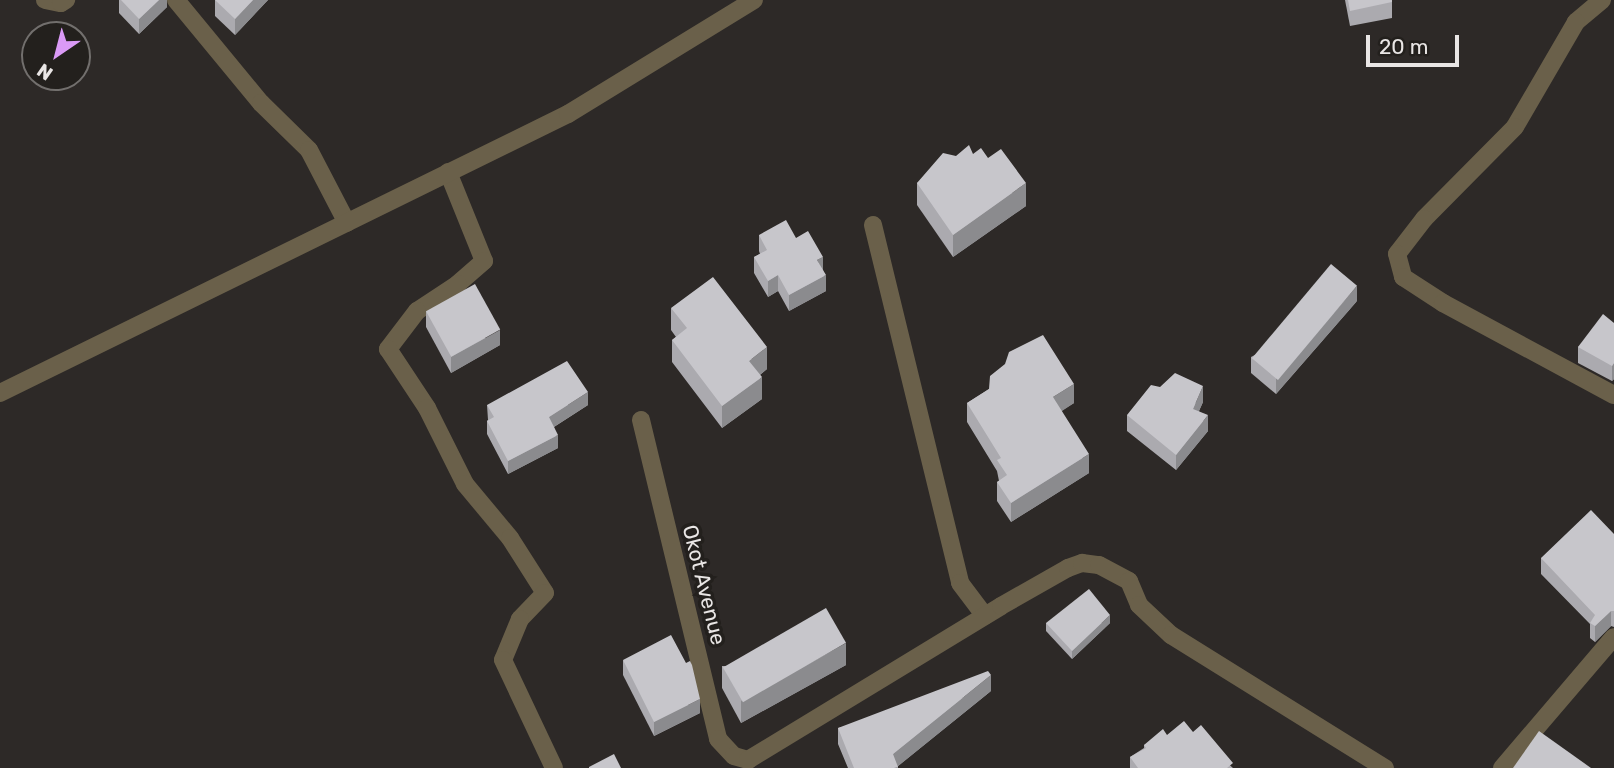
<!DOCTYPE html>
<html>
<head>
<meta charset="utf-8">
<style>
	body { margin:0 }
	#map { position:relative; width:1614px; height:768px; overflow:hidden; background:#2d2927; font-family:Rubik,sans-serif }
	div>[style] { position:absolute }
	.minor>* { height:18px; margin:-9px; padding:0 9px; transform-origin:9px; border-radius:9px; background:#6a604a }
	.wall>* { inset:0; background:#abaaaf }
	.shaded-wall>* { inset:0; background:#8b8b8e }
	.building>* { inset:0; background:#c7c6cb; transform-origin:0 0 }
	span { translate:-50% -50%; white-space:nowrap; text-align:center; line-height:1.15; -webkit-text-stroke:7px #23201d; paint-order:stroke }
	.street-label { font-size:21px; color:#e9e6e5 }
	.north { position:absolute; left:21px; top:21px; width:70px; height:70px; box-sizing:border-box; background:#23201d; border:2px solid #726f6d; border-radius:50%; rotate:215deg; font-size:19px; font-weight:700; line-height:28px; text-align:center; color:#e9e6e5 }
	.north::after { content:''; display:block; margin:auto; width:24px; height:32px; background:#da9af6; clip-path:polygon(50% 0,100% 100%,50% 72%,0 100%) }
	.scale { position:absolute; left:1366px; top:35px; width:93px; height:32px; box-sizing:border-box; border:4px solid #e9e6e5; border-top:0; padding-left:9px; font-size:21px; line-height:24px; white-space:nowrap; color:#e9e6e5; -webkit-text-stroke:5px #23201d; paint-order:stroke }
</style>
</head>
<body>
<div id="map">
	<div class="minor">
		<i style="left:45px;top:0;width:16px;rotate:11deg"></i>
		<i style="left:61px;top:3px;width:6px;rotate:-31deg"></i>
		<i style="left:176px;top:0;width:134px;rotate:50.5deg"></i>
		<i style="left:261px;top:103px;width:67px;rotate:44.4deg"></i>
		<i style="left:309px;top:150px;width:82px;rotate:62.5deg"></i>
		<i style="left:1602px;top:0;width:34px;rotate:140deg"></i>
		<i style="left:1576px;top:22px;width:121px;rotate:120.2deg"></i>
		<i style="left:1515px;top:127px;width:129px;rotate:134.7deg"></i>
		<i style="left:1424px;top:219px;width:44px;rotate:127.6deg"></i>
		<i style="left:1397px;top:254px;width:24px;rotate:75deg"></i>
		<i style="left:1403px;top:277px;width:48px;rotate:33deg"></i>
		<i style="left:1443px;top:303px;width:194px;rotate:28.3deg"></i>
		<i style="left:448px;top:172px;width:96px;rotate:68deg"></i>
		<i style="left:484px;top:261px;width:35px;rotate:139deg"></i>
		<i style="left:458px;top:284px;width:49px;rotate:146.6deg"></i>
		<i style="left:417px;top:311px;width:48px;rotate:127.3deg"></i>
		<i style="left:388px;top:349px;width:71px;rotate:56.5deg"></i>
		<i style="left:427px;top:408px;width:85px;rotate:63.4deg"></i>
		<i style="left:465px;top:484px;width:70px;rotate:50.2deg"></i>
		<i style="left:510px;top:538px;width:65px;rotate:57.5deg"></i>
		<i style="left:545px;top:593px;width:36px;rotate:134deg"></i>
		<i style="left:520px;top:619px;width:44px;rotate:112.5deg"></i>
		<i style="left:503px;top:660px;width:119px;rotate:64.7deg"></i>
		<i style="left:873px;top:225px;width:368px;rotate:76.3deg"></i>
		<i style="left:960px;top:583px;width:41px;rotate:52.9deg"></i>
		<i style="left:0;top:393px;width:633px;rotate:-26.16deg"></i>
		<i style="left:568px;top:114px;width:218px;rotate:-31.5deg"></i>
		<i style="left:641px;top:420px;width:328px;rotate:76.4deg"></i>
		<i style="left:718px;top:739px;width:23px;rotate:47deg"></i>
		<i style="left:734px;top:756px;width:15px;rotate:16deg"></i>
		<i style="left:748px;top:760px;width:296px;rotate:-31.3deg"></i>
		<i style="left:1001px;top:606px;width:77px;rotate:-29.6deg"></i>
		<i style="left:1068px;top:568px;width:15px;rotate:-20deg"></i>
		<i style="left:1082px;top:563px;width:17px;rotate:7deg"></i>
		<i style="left:1099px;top:565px;width:34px;rotate:28deg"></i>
		<i style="left:1129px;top:581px;width:26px;rotate:67deg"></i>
		<i style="left:1139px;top:605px;width:44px;rotate:43.2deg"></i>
		<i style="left:1171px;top:635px;width:252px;rotate:31.9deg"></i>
		<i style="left:1502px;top:768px;width:172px;rotate:-49.5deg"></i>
	</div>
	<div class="wall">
		<i style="clip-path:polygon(119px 0,167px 0,167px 7px,139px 34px,119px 13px)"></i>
		<i style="clip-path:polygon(215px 0,268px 0,235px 35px,215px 16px)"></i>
		<i style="clip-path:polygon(1345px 0,1392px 0,1392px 18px,1350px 26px)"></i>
		<i style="clip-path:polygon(973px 154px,1026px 206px,953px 257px,917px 205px,917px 183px,956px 156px)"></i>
		<i style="clip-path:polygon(759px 235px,796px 238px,823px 270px,826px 291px,789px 311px,778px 291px,768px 297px,754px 273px,754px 257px,760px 254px,759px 251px)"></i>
		<i style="clip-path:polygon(1357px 301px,1276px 394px,1251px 373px,1251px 357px)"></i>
		<i style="clip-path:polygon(671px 308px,767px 369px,760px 375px,762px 399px,722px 428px,672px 362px,672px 340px,676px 337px,671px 330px)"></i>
		<i style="clip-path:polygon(426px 311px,500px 345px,451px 373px,426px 327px)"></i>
		<i style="clip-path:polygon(1614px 323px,1614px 379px,1612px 381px,1578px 363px,1578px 347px)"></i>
		<i style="clip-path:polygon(989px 389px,1074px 403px,1061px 411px,1089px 473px,1011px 522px,997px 501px,997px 482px,999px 481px,997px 471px,967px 422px,967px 403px)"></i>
		<i style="clip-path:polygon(1203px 402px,1199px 411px,1208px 431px,1176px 470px,1127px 431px,1127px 415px)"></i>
		<i style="clip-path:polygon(487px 405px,588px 405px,554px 427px,558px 448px,508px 474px,487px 434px,487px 421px,488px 420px)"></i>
		<i style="clip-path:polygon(1614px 534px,1614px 627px,1611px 626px,1595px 642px,1590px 638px,1590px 624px,1541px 574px,1541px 558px)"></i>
		<i style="clip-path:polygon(1046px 623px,1110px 623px,1072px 659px,1046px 631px)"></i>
		<i style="clip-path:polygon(623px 660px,700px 713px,654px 736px,623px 675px)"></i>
		<i style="clip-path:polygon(846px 665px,741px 723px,722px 688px,722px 666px)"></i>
		<i style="clip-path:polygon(991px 691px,898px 766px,898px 768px,848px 768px,838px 744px,838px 728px)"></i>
		<i style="clip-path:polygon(1193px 732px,1233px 768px,1130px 768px,1130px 757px,1144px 748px,1144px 745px,1167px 735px)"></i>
	</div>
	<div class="shaded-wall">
		<i style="clip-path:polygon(159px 0,167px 0,167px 7px,139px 34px,139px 19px)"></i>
		<i style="clip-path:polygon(253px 0,268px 0,235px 35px,235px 19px)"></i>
		<i style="clip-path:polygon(1026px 183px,1026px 206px,953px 257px,953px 235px)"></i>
		<i style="clip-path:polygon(823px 257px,823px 273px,817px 260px)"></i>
		<i style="clip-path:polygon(778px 275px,778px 291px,768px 297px,768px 281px)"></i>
		<i style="clip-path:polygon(826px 275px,826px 291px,789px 311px,789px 295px)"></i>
		<i style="clip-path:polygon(1357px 286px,1357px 301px,1276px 394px,1276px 379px)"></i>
		<i style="clip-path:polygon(500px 330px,500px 345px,451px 373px,451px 357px)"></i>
		<i style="clip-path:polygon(767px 347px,767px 369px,749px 383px,749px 361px)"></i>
		<i style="clip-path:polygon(1614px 363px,1614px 379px,1612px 381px,1612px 366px)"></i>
		<i style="clip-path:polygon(762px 377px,762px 399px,722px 428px,722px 406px)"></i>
		<i style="clip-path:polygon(1074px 384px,1074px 403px,1053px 417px,1053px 397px)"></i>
		<i style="clip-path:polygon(1203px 386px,1203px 402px,1193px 424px,1193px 409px)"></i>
		<i style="clip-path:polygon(588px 392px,588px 405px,549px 430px,549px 417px)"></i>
		<i style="clip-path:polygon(1208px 415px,1208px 431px,1176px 470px,1176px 455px)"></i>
		<i style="clip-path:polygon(558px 435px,558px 448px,508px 474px,508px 461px)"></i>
		<i style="clip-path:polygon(1089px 454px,1089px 473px,1011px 522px,1011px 503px)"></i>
		<i style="clip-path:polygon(1611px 611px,1611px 626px,1595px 642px,1595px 626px)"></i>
		<i style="clip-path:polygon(1110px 615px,1110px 623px,1072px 659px,1072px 651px)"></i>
		<i style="clip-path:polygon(846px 643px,846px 665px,741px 723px,741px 701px)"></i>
		<i style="clip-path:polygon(991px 675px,991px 691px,897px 767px,898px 768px,893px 768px,893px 754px)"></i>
		<i style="clip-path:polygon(700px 699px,700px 713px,654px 736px,654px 722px)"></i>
	</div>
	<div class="building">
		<i style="clip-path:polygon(121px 0,159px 0,139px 19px)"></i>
		<i style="clip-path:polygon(215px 0,253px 0,235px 19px)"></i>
		<i style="clip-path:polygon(1348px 0,1392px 0,1392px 2px,1350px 11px)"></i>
		<i style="clip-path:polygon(969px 145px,973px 154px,981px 148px,988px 158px,1001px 149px,1026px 183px,953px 235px,917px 183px,943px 153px,956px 156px)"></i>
		<i style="clip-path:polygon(786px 220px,796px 238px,808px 231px,823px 257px,817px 260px,826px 275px,789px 295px,778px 275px,768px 281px,754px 257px,767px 250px,759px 235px)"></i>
		<i style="left:1331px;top:264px;width:34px;height:123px;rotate:40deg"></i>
		<i style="clip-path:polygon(713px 277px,767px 347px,749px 361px,762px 377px,722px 406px,672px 340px,687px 328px,671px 308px)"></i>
		<i style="left:475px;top:284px;width:52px;height:56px;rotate:61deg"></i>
		<i style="clip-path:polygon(1603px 314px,1614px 323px,1614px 363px,1612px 366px,1578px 347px)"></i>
		<i style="clip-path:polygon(1043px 335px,1074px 384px,1053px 397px,1089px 454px,1011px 503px,997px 482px,1007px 475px,997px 460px,1001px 458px,967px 403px,989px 389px,990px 376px,1005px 364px,1009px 352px)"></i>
		<i style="clip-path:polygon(567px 361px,588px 392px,549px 417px,558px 435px,508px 461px,487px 421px,494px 417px,487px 405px)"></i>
		<i style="clip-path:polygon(1175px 373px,1203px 386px,1193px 409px,1208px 415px,1176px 455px,1127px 415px,1151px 385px,1160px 387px)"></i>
		<i style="clip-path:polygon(1591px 510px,1614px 534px,1614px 611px,1611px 611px,1595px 626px,1590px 623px,1595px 615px,1541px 558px)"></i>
		<i style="clip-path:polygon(1089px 589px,1110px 615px,1072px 651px,1046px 623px)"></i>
		<i style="left:826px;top:608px;width:40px;height:119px;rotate:60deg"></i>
		<i style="clip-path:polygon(671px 635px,686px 663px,690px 661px,692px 665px,700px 699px,654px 722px,623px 660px)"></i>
		<i style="clip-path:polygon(988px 671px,991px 675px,893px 754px,898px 767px,894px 768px,854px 768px,838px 728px)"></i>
		<i style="clip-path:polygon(1184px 721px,1193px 732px,1201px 725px,1233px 763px,1227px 768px,1138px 768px,1130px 757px,1146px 748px,1144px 745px,1163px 729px,1167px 735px)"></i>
		<i style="clip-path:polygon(1539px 731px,1591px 768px,1513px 768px)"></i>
		<i style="clip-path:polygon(614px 754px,621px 768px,589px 768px,589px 767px)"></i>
	</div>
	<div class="street-label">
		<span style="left:704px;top:585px;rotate:76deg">Okot Avenue</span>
	</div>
	<div class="north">N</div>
	<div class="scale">20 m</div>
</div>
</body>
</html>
